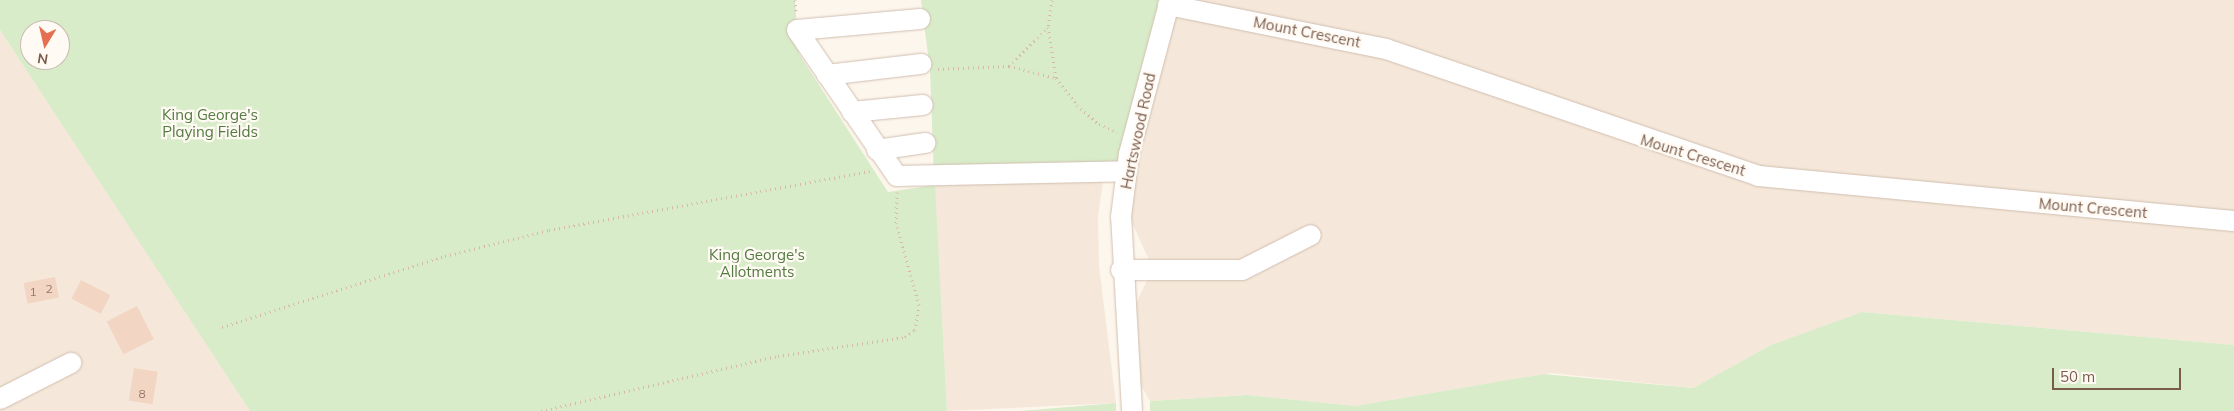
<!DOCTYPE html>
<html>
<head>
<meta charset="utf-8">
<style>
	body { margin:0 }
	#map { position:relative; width:2234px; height:411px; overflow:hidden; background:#fdf6ec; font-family:Mulish,sans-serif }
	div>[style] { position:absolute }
	.residential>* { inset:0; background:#f5e8da }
	.green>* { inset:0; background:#d8ecc9 }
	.building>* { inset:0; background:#f3d5c3; transform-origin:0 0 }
	.path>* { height:3px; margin-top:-1.5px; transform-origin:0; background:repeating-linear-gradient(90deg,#d9b8a5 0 1px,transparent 0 5px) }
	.roads { filter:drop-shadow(0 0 1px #d1beb0) drop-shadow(0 0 1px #d1beb0) }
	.minor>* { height:20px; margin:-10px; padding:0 10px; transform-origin:10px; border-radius:10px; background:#fff }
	span { translate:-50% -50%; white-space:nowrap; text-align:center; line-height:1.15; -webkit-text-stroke:4.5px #fffaf3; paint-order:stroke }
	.number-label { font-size:12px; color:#987a6a }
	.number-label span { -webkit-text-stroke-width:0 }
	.street-label { font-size:15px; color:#7a5c4d }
	.park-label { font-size:15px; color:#537a41 }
	.north { position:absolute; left:20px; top:20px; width:50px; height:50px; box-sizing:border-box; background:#fffaf3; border:1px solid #cabbb1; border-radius:50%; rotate:189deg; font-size:14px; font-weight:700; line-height:20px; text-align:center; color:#7a5c4d }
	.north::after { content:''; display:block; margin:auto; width:18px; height:22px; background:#e76f51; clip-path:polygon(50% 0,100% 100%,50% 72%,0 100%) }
	.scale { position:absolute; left:2052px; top:368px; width:129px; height:22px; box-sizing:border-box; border:2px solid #7a5c4d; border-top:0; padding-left:6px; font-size:15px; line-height:18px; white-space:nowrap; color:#7a5c4d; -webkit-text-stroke:4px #fffaf3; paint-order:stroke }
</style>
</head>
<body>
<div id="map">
	<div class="residential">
		<i style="clip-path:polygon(1174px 0,2234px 0,2234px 345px,1863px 312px,1771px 345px,1693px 388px,1551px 373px,1355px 406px,1248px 395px,1150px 401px,1139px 382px,1133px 310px,1148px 278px,1148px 258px,1130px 218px,1137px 164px)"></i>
		<i style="clip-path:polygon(0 30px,157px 268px,250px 411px,0 411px)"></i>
		<i style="clip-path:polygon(1105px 166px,1098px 217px,1099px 266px,1116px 403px,947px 411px,934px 177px)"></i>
	</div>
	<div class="green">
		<i style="clip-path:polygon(evenodd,0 0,795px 0,799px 54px,888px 192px,935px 185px,947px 411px,250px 411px,0 30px,0 0,30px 30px,60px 30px,60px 60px,30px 60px,30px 30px)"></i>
		<i style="clip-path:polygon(921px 0,1170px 0,1127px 171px,934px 177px,930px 70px)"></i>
		<i style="clip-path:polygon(1862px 312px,2234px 345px,2234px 411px,1150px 411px,1150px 401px,1248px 395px,1355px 406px,1544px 374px,1693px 388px,1771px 345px)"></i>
		<i style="clip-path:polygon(1116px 403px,1116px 411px,1020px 411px)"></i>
	</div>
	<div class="building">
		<i style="left:55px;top:277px;width:21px;height:32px;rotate:79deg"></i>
		<i style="left:81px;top:280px;width:33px;height:21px;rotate:27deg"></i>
		<i style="left:137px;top:306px;width:37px;height:34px;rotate:63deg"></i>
		<i style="left:134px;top:368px;width:24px;height:33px;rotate:9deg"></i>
	</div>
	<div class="path">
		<i style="left:795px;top:0;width:12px;rotate:85deg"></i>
		<i style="left:1052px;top:0;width:27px;rotate:98deg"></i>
		<i style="left:1048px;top:27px;width:52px;rotate:81.1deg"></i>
		<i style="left:1056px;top:78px;width:34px;rotate:52deg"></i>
		<i style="left:1077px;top:105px;width:29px;rotate:41deg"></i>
		<i style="left:1099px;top:124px;width:20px;rotate:24deg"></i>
		<i style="left:1009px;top:66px;width:55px;rotate:-45deg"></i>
		<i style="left:938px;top:69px;width:71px;rotate:-2.4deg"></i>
		<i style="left:1009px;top:66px;width:49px;rotate:14.3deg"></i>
		<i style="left:222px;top:327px;width:234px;rotate:-17.7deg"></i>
		<i style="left:445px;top:256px;width:107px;rotate:-14deg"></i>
		<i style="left:549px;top:230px;width:328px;rotate:-10.4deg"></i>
		<i style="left:541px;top:411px;width:243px;rotate:-13.1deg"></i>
		<i style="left:778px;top:356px;width:128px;rotate:-8.5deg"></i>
		<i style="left:905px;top:337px;width:12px;rotate:-35deg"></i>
		<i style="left:915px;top:330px;width:25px;rotate:-81deg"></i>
		<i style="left:919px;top:305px;width:85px;rotate:-105.7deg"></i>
		<i style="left:896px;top:223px;width:31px;rotate:-88deg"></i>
	</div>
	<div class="roads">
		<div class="minor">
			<i style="left:1168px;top:5px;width:222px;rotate:11.4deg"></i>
			<i style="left:1386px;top:49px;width:393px;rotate:18.8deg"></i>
			<i style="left:1758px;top:176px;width:478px;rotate:5.4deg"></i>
			<i style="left:920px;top:19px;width:123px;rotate:174.9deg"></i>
			<i style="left:797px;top:30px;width:177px;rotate:55.6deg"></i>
			<i style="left:897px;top:176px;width:230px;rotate:-1.2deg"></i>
			<i style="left:827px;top:75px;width:95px;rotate:-6.7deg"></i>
			<i style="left:852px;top:112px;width:71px;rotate:-5.6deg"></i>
			<i style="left:877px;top:150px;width:49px;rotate:-8.3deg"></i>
			<i style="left:1121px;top:270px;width:121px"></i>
			<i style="left:1242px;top:270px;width:77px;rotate:-26.9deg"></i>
			<i style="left:0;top:399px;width:80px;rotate:-26.9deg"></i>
			<i style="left:1132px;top:411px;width:194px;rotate:-93.2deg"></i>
			<i style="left:1121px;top:217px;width:64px;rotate:-82.8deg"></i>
			<i style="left:1129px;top:154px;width:159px;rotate:-75.1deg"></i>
		</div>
	</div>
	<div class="number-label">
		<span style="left:49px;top:289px">2</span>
		<span style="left:33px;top:292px">1</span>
		<span style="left:142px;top:394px">8</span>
	</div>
	<div class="street-label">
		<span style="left:1307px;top:32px;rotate:11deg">Mount Crescent</span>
		<span style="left:1138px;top:131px;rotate:-78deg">Hartswood Road</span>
		<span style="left:1693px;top:155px;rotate:17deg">Mount Crescent</span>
		<span style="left:2093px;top:208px;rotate:5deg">Mount Crescent</span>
	</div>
	<div class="park-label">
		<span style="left:210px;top:123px">King George's<br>Playing Fields</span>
		<span style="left:757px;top:263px">King George's<br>Allotments</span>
	</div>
	<div class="north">N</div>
	<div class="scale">50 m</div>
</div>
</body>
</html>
